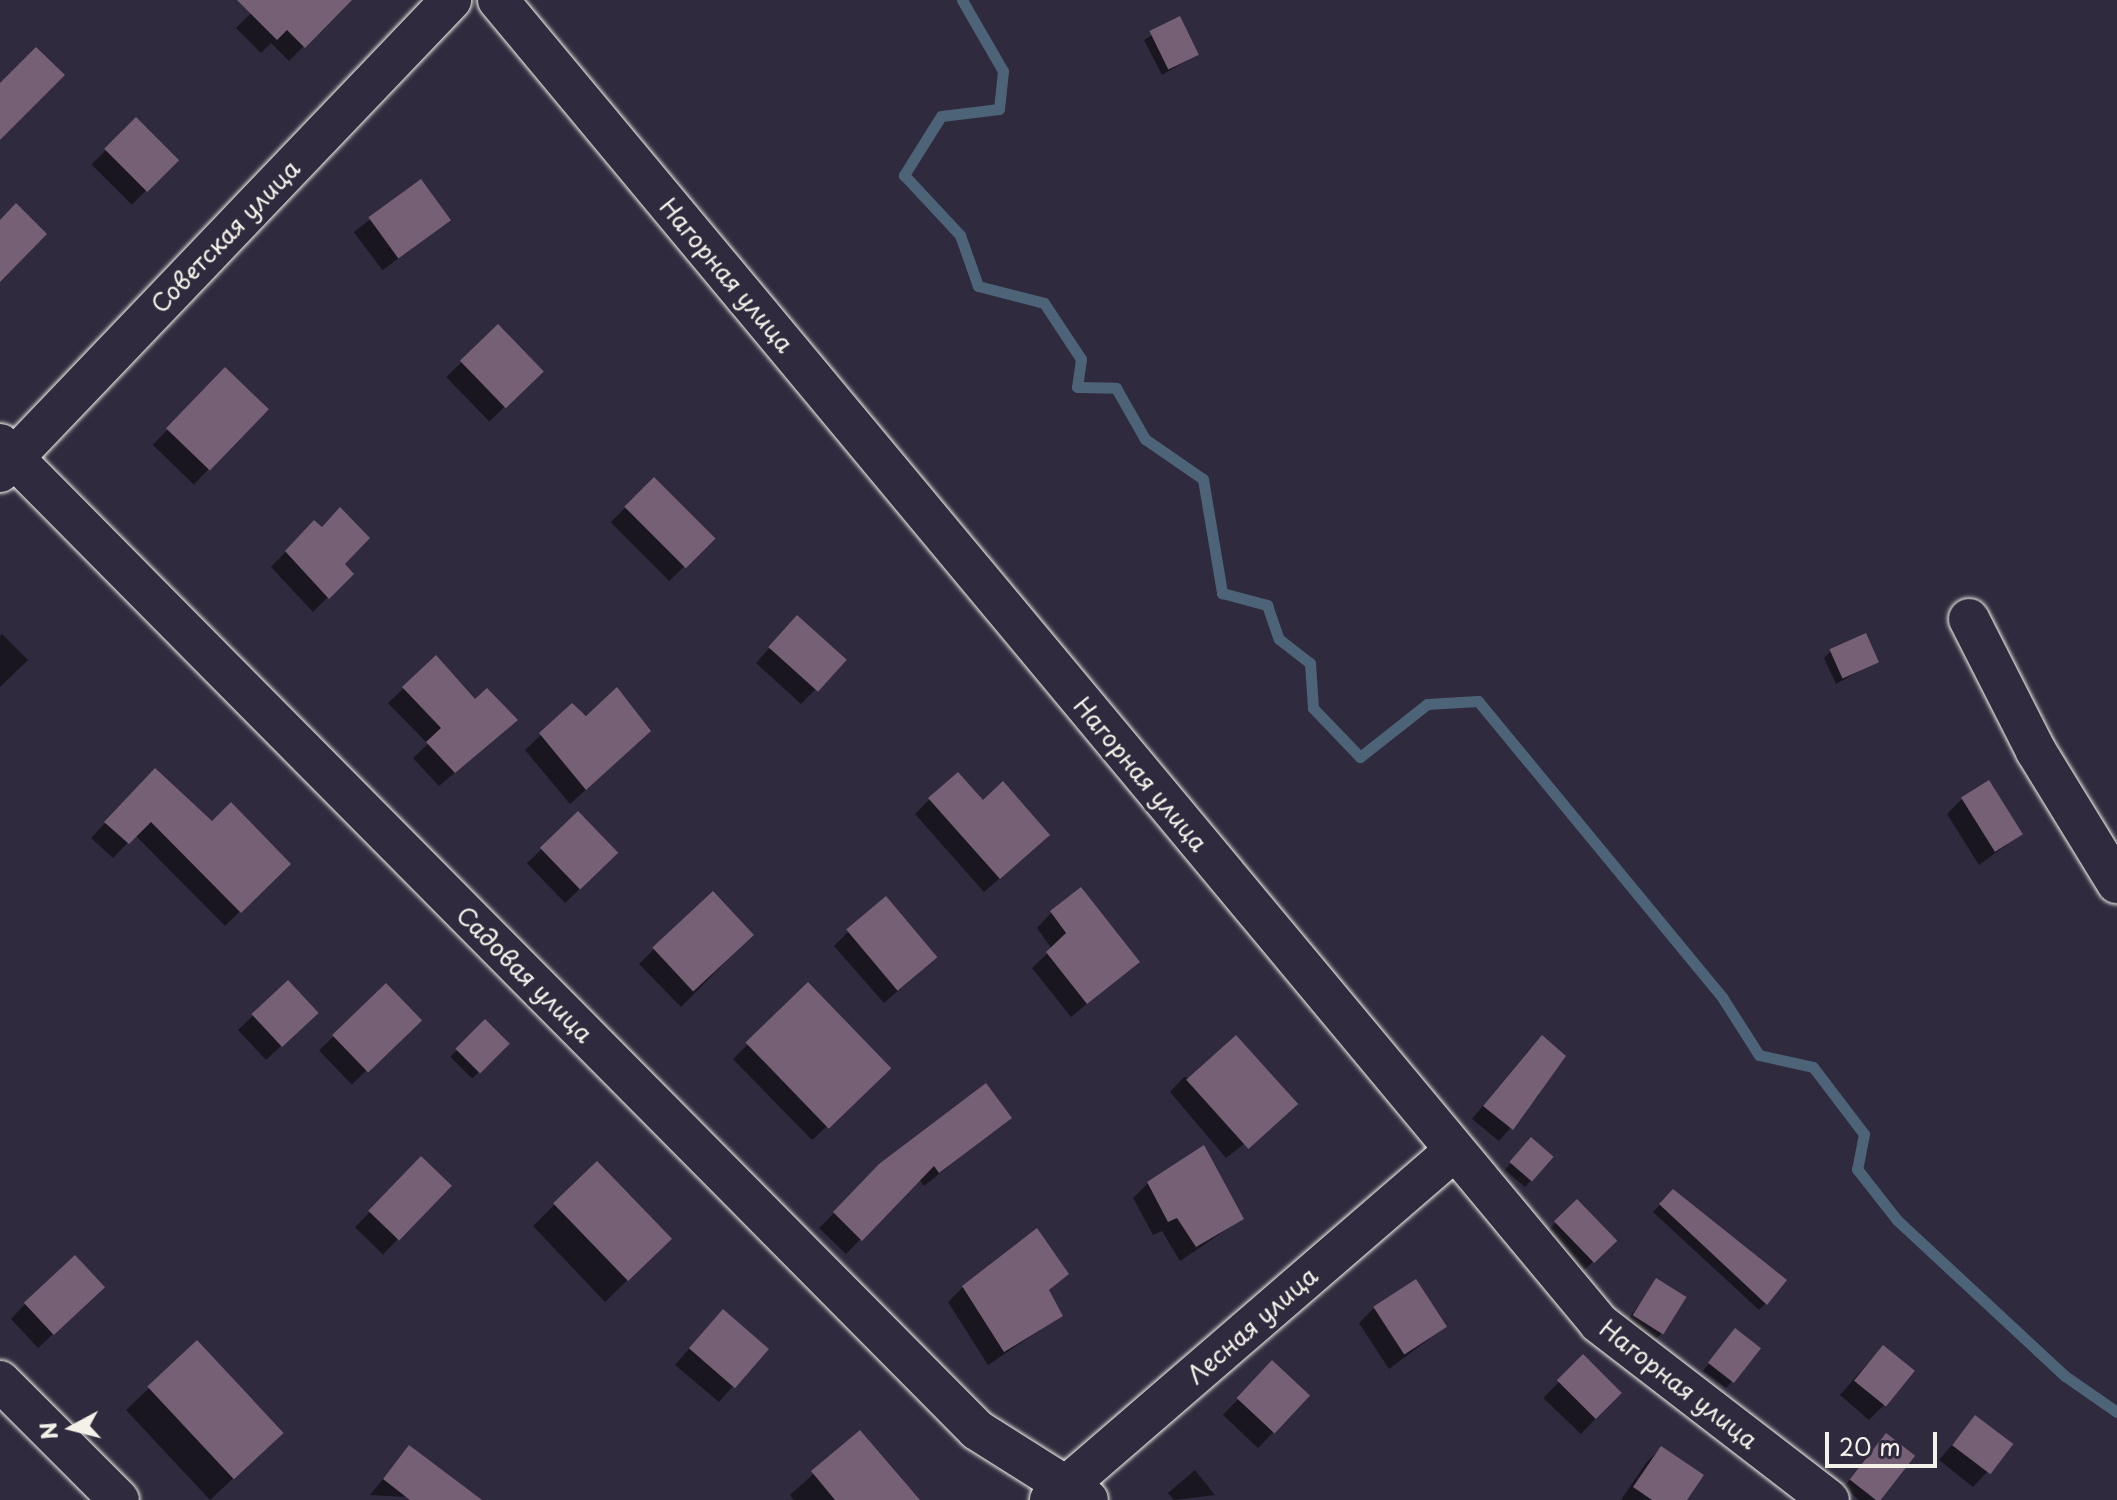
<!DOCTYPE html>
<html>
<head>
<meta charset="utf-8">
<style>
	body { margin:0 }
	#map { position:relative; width:2117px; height:1500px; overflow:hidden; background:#2f2a3d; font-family:"Playpen Sans",sans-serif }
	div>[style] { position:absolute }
	.shadow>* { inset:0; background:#0007; transform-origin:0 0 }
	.stream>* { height:11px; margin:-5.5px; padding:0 5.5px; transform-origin:5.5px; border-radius:5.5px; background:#4d6378 }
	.building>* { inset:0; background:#766076; transform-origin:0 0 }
	.roads { filter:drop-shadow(0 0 2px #f4f1e8) drop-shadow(0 0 2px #f4f1e8) }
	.street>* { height:40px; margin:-20px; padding:0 20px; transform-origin:20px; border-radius:20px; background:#2f2a3d }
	span { translate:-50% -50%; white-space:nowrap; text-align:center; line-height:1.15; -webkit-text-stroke:7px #2f2a3d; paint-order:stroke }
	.street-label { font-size:24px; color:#f4f1e8 }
	.north { position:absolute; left:32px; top:1388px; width:80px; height:80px; -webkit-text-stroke:6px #2f2a3d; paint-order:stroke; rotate:263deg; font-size:22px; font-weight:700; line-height:32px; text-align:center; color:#f4f1e8 }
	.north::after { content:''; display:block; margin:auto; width:28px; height:36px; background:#f4f1e8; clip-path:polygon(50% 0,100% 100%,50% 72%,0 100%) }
	.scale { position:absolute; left:1825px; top:1432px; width:112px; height:36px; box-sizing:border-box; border:4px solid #f4f1e8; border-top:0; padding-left:10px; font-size:24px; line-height:28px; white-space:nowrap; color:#f4f1e8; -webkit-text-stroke:6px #2f2a3d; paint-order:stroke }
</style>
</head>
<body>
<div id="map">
	<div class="shadow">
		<i style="clip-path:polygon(264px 0,338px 0,344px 5px,289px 61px,271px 43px,261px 53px,236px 28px)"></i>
		<i style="clip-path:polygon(1179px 19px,1196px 55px,1162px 75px,1144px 40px)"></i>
		<i style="left:136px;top:120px;width:57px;height:63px;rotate:45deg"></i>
		<i style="left:420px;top:182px;width:48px;height:83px;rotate:53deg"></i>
		<i style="left:498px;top:327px;width:62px;height:72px;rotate:46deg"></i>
		<i style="left:225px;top:370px;width:57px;height:104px;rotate:44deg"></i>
		<i style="left:639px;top:494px;width:83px;height:40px;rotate:45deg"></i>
		<i style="clip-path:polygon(314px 523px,351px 574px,313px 612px,271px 567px)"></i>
		<i style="clip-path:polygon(783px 633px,844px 660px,801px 704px,756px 663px)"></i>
		<i style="clip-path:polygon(2px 634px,28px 660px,0 687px,0 636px)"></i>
		<i style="clip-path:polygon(1831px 651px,1877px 661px,1836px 684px,1824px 658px)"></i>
		<i style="clip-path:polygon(436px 658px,500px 734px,439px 786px,413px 758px,428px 744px,388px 703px)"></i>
		<i style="clip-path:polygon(572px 706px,634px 746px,570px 804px,525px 750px)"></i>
		<i style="clip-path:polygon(140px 786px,212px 824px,288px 863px,225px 926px,135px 835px,113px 858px,91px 838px)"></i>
		<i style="clip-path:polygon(930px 799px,1033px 850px,984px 892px,915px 814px)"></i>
		<i style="clip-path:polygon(1962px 799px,2021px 834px,1979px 865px,1947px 814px)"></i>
		<i style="left:578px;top:814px;width:55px;height:71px;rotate:46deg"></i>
		<i style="clip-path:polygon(1051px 913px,1137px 962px,1071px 1017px,1032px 968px,1052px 949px,1037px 928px)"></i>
		<i style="clip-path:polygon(849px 931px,920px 972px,884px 1003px,834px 946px)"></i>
		<i style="clip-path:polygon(752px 935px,681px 1007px,639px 964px,654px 949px)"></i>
		<i style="clip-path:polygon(288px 982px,301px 1027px,266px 1060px,238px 1030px)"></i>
		<i style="clip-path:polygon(808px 985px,874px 1083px,812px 1140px,733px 1059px)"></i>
		<i style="left:386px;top:986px;width:47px;height:93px;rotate:46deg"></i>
		<i style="left:485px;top:1022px;width:31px;height:49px;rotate:45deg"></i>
		<i style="clip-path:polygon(1530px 1049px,1539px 1095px,1499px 1141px,1472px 1119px)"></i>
		<i style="clip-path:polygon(1184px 1077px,1295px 1104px,1226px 1158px,1170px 1092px)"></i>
		<i style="clip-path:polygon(1010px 1117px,924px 1186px,919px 1179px,846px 1254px,819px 1228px,881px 1166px)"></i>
		<i style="clip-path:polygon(1524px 1147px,1551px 1157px,1525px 1187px,1505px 1170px)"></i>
		<i style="left:421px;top:1159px;width:39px;height:95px;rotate:44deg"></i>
		<i style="clip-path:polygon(1148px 1183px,1242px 1219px,1180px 1261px,1162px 1231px,1153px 1235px,1133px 1198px)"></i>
		<i style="clip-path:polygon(1673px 1191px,1766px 1303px,1759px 1310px,1653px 1212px)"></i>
		<i style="left:1577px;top:1202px;width:54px;height:51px;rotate:46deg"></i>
		<i style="clip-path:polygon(555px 1204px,669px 1239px,605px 1302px,533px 1226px)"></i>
		<i style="clip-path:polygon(1067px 1274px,1047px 1292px,1061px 1316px,988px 1365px,948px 1302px,963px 1287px)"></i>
		<i style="clip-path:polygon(1657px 1281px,1662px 1333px,1647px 1348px,1620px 1330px)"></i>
		<i style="clip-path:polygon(87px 1302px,38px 1348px,11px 1319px,25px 1304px)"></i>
		<i style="clip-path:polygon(1374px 1308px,1445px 1327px,1389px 1369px,1359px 1323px)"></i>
		<i style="clip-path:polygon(708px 1327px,766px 1349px,719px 1402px,675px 1365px)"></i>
		<i style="clip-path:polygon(1729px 1338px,1732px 1381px,1726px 1388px,1703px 1371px)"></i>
		<i style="clip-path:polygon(197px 1343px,258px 1455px,210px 1500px,126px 1410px)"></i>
		<i style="left:1583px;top:1357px;width:52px;height:57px;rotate:44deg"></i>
		<i style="clip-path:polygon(1869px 1362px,1884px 1405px,1869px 1420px,1840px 1395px)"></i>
		<i style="clip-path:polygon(1258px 1378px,1308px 1396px,1258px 1448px,1223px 1415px)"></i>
		<i style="clip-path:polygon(1976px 1417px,1987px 1472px,1973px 1487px,1939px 1460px)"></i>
		<i style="clip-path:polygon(860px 1432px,917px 1500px,794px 1500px,790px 1495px)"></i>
		<i style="clip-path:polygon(1879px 1443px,1912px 1456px,1875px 1500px,1859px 1500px,1844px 1487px)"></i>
		<i style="clip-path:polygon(409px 1447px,461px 1500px,370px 1495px)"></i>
		<i style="clip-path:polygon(1661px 1448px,1684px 1500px,1621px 1500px,1646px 1463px)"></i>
		<i style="clip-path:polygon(1195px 1470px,1215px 1495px,1174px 1500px,1168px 1493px)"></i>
	</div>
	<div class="stream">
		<i style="left:962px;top:0;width:82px;rotate:60deg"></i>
		<i style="left:1003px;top:71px;width:38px;rotate:96deg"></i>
		<i style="left:999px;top:109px;width:58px;rotate:173.1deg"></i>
		<i style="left:941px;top:116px;width:70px;rotate:122.1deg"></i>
		<i style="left:904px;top:175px;width:82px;rotate:47deg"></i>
		<i style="left:960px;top:235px;width:54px;rotate:70.6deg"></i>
		<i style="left:978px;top:286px;width:68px;rotate:14.4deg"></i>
		<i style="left:1044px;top:303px;width:67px;rotate:56.5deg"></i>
		<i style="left:1081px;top:359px;width:28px;rotate:98deg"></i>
		<i style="left:1077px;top:387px;width:39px;rotate:1deg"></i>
		<i style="left:1116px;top:388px;width:59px;rotate:60.4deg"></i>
		<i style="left:1145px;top:439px;width:70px;rotate:34.6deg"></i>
		<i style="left:1203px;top:479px;width:116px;rotate:80.5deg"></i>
		<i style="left:1222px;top:593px;width:47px;rotate:14.9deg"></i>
		<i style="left:1267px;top:605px;width:36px;rotate:71deg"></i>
		<i style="left:1279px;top:639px;width:39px;rotate:38deg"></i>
		<i style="left:1310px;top:663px;width:45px;rotate:86.2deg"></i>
		<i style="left:1313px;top:708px;width:68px;rotate:46.2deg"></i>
		<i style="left:1360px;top:757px;width:85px;rotate:-38.3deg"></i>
		<i style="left:1427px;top:704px;width:51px;rotate:-3.4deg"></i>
		<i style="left:1478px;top:701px;width:384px;rotate:50.5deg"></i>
		<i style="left:1722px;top:997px;width:69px;rotate:57.5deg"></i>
		<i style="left:1759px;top:1055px;width:55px;rotate:12.5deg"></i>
		<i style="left:1813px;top:1067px;width:84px;rotate:52.7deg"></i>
		<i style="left:1864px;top:1134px;width:36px;rotate:101deg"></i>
		<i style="left:1857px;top:1169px;width:65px;rotate:51.9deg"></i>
		<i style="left:1897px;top:1220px;width:229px;rotate:42.9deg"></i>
		<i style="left:2065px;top:1376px;width:63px;rotate:34.7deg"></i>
	</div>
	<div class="building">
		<i style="clip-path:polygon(237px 0,352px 0,305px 48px,287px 30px,277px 40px)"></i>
		<i style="left:1180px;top:16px;width:43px;height:34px;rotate:64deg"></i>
		<i style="clip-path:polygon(36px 47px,65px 75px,0 140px,0 83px)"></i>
		<i style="left:136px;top:117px;width:61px;height:45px;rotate:45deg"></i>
		<i style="left:421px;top:179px;width:51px;height:65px;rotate:54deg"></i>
		<i style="clip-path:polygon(16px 203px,47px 234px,0 282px,0 220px)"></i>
		<i style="left:498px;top:324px;width:66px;height:53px;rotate:46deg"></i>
		<i style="left:225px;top:367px;width:61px;height:85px;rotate:44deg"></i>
		<i style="left:654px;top:477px;width:87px;height:42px;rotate:45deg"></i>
		<i style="clip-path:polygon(340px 507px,370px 538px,345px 564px,354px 574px,329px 599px,285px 551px,314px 520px,322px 527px)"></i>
		<i style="left:797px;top:615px;width:67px;height:43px;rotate:42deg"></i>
		<i style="left:1866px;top:633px;width:32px;height:40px;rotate:66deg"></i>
		<i style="clip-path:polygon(436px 655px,475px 699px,487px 688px,518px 720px,455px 773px,426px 742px,441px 728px,402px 687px)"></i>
		<i style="clip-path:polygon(617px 687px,651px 731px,586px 790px,539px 733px,572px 703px,586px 716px)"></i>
		<i style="clip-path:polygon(155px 768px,212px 821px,231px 802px,291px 864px,241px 913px,151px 822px,129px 844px,104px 822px)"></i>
		<i style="clip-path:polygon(958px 772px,983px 800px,1003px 781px,1050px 835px,1000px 879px,928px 798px)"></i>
		<i style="left:1989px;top:780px;width:64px;height:33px;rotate:58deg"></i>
		<i style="left:578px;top:811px;width:58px;height:53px;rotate:46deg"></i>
		<i style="clip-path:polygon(1081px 887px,1140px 962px,1087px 1004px,1046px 952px,1066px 933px,1050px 911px)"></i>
		<i style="left:713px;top:891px;width:60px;height:83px;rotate:47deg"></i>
		<i style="left:886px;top:896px;width:80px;height:52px;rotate:50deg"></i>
		<i style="left:288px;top:980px;width:45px;height:50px;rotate:47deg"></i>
		<i style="left:808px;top:982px;width:120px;height:87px;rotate:46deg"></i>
		<i style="left:386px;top:983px;width:52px;height:75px;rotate:46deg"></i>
		<i style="left:485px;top:1019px;width:35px;height:42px;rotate:45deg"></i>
		<i style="left:1236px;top:1035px;width:93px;height:67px;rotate:48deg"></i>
		<i style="clip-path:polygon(1542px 1035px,1566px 1056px,1513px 1130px,1483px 1106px)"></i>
		<i style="clip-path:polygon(986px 1083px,1012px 1118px,939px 1173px,934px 1166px,862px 1241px,833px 1212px,879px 1164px)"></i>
		<i style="left:1531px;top:1137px;width:30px;height:33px;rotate:41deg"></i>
		<i style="clip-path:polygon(1204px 1145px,1244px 1219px,1196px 1247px,1177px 1218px,1168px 1222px,1147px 1182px)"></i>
		<i style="left:421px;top:1156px;width:43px;height:76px;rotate:44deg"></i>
		<i style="left:597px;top:1161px;width:108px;height:61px;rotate:46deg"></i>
		<i style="clip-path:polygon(1673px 1189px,1787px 1280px,1767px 1305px,1659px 1204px)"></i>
		<i style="left:1577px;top:1199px;width:58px;height:32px;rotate:46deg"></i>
		<i style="clip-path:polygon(1037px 1228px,1069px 1274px,1049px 1290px,1063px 1316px,1004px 1352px,962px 1286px)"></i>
		<i style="left:75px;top:1255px;width:44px;height:70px;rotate:47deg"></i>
		<i style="left:1656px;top:1278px;width:36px;height:44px;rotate:32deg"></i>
		<i style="left:1416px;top:1279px;width:57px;height:51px;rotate:57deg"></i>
		<i style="left:723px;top:1309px;width:61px;height:52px;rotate:41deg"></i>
		<i style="left:1735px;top:1328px;width:33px;height:44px;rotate:38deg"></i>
		<i style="left:197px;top:1340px;width:127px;height:68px;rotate:47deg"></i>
		<i style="left:1883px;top:1345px;width:41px;height:46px;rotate:39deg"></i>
		<i style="left:1583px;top:1354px;width:55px;height:37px;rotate:45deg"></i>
		<i style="left:1272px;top:1360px;width:52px;height:52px;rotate:43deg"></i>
		<i style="left:1975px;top:1415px;width:48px;height:38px;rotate:37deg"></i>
		<i style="clip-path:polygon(860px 1430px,920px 1500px,835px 1500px,811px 1471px)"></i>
		<i style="left:1886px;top:1433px;width:37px;height:59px;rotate:38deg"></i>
		<i style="clip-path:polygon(409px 1445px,482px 1500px,410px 1500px,383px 1479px)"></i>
		<i style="clip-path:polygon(1661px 1446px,1704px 1475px,1687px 1500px,1652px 1500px,1633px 1487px)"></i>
	</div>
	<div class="roads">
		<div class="street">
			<i style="left:498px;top:0;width:1721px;rotate:50.23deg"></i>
			<i style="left:1599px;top:1323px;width:290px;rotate:37.6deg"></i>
			<i style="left:0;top:444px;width:1388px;rotate:45.26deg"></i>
			<i style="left:977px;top:1430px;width:131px;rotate:32.2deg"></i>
			<i style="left:0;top:472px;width:653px;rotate:-46.3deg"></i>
			<i style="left:1969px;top:619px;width:148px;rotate:63.1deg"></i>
			<i style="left:2036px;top:751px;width:155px;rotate:58.5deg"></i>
			<i style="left:0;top:1381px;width:168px;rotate:45deg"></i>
			<i style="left:1050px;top:1500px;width:534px;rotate:-40.82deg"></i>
		</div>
	</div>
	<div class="street-label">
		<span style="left:225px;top:236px;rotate:-46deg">Советская улица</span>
		<span style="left:727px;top:275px;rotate:50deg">Нагорная улица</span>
		<span style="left:1141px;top:774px;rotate:50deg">Нагорная улица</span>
		<span style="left:525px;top:974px;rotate:45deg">Садовая улица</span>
		<span style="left:1252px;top:1325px;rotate:-41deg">Лесная улица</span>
		<span style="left:1679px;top:1384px;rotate:38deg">Нагорная улица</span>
	</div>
	<div class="north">N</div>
	<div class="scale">20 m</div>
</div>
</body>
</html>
